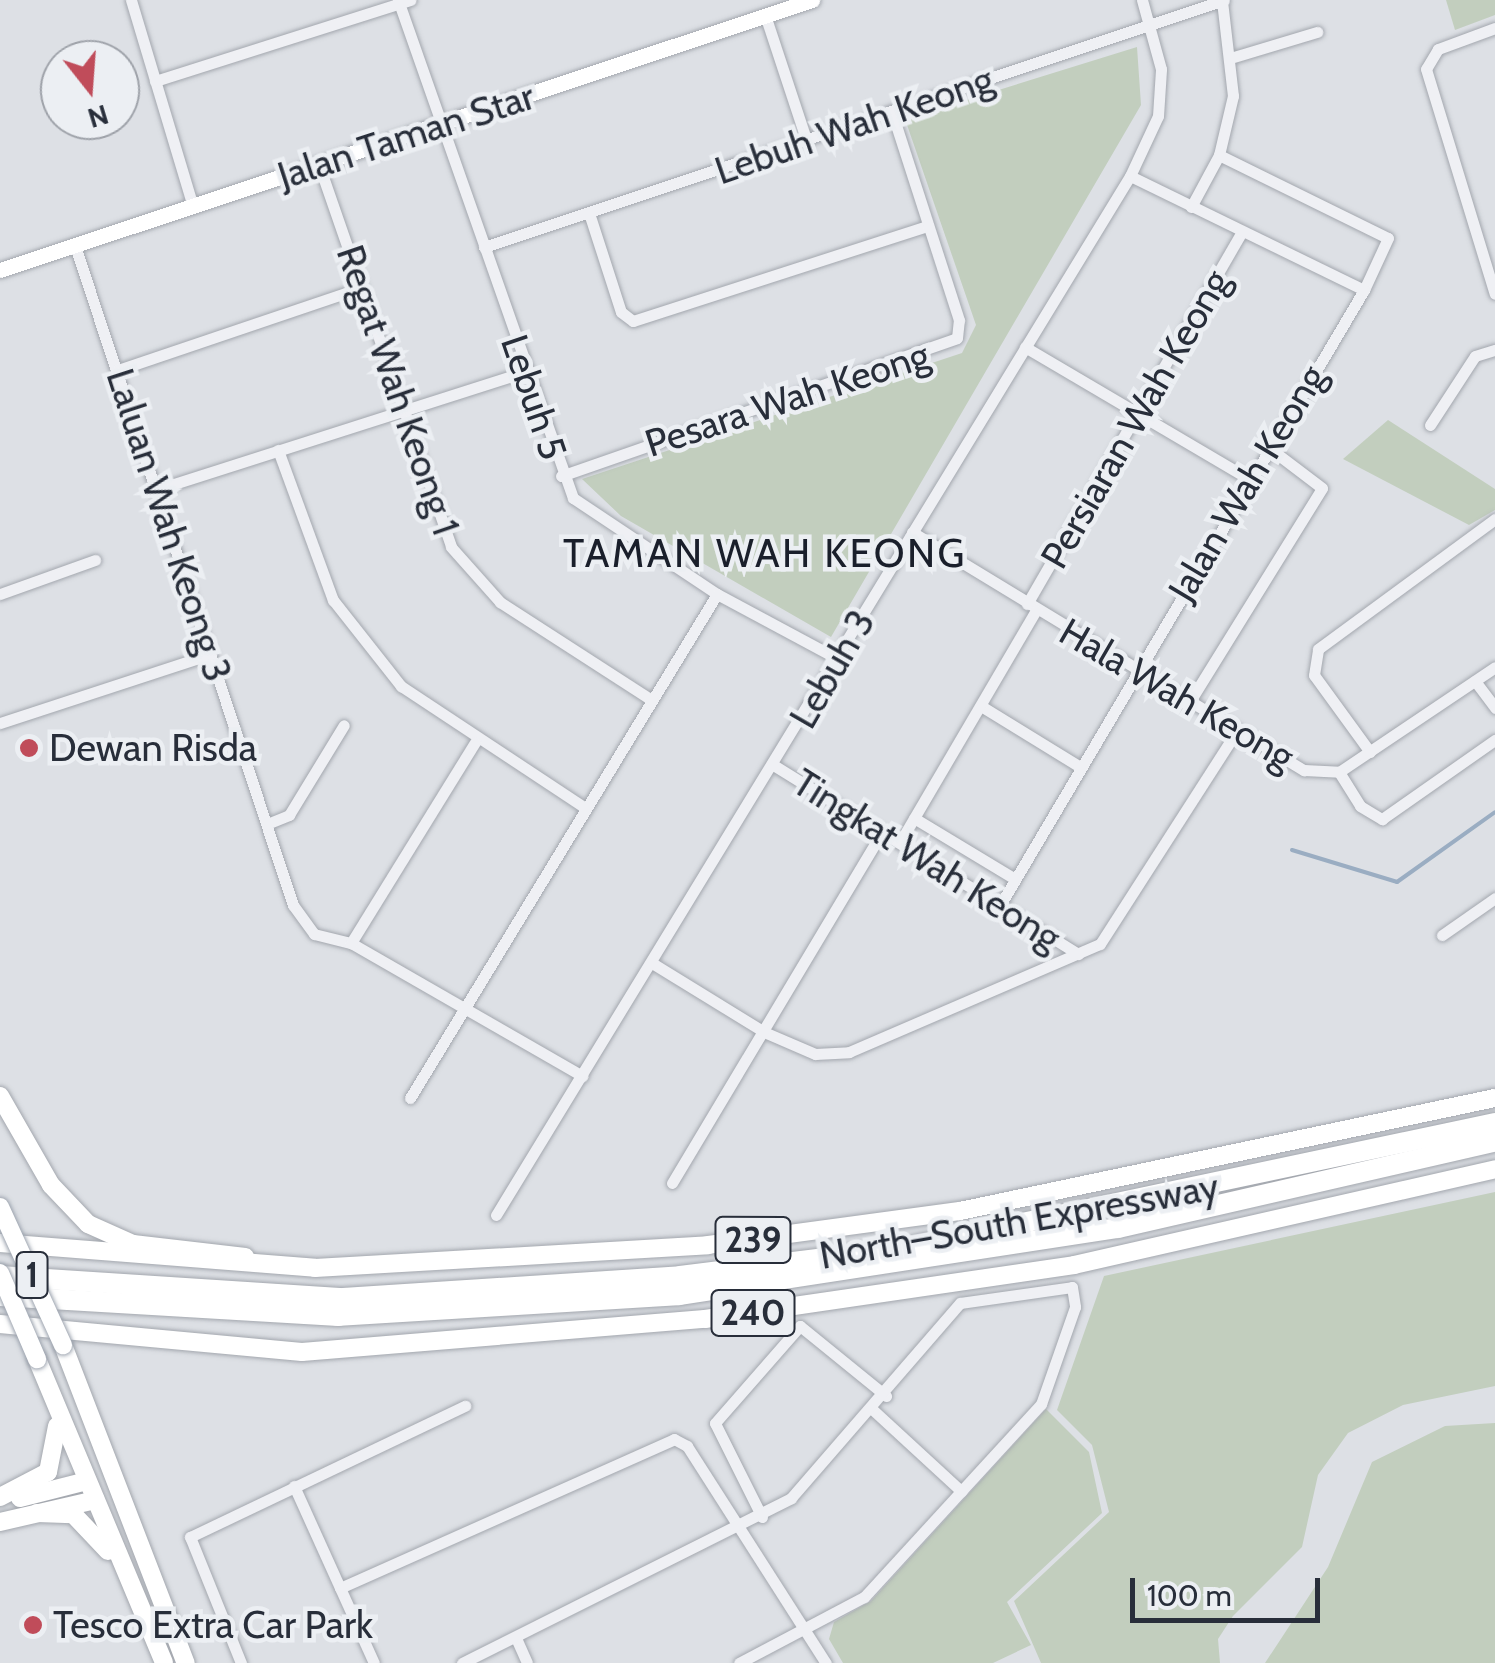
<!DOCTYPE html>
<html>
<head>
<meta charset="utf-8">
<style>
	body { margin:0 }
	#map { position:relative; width:1495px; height:1663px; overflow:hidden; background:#dde0e5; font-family:Cabin,sans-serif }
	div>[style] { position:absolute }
	.green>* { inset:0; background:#c2cebe }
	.stream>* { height:4px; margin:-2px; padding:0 2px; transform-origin:2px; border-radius:2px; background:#9aadc2 }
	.roads { filter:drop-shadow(0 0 2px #a3a7ae) drop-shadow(0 0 2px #a3a7ae) }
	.street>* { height:11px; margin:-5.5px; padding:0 5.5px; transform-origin:5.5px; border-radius:5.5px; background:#eff0f4 }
	.secondary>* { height:15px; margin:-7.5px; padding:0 7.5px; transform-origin:7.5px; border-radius:7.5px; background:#fff }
	.primary>* { height:18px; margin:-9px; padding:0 9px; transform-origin:9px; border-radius:9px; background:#fff }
	.highway>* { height:20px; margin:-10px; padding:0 10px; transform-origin:10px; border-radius:10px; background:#fff }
	.bridges { filter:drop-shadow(0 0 2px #9da4af) drop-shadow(0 0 2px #9da4af) }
	.primary-bridge>* { height:18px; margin:-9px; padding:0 9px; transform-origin:9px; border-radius:9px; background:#fff }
	.dots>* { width:28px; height:28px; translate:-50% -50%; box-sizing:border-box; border:5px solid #eceff3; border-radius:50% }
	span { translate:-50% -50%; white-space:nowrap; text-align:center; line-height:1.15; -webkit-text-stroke:9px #eceff3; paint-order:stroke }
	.shield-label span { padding:2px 8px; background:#eceff3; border:2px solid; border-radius:8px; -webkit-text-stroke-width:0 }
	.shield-label { font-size:35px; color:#282e3a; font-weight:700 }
	.street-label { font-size:38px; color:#282e3a }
	.poi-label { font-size:38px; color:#282e3a }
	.left { translate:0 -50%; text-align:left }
	.neighbourhood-label { font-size:40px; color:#1a1f2b; letter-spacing:2.5px }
	.north { position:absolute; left:40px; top:40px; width:100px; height:100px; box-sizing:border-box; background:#eceff3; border:2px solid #9ea2a9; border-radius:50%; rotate:163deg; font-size:28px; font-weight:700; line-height:40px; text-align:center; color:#282e3a }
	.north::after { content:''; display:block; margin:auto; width:35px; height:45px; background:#c04c5a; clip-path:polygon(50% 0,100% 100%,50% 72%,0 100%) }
	.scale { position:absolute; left:1130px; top:1578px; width:190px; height:45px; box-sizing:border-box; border:5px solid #282e3a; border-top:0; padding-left:12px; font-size:30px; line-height:35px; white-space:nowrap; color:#282e3a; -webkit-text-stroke:8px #eceff3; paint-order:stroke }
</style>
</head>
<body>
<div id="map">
	<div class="green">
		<i style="clip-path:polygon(1446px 0,1495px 0,1495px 15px,1455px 30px)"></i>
		<i style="clip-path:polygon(1137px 47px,1141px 105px,831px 637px,621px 516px,582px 479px,962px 353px,976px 325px,905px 119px)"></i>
		<i style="clip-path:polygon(1388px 420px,1495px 489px,1495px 510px,1469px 525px,1343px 459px)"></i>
		<i style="clip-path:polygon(1495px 1192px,1495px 1386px,1403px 1405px,1348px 1433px,1318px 1475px,1302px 1547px,1233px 1616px,1218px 1639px,1220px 1663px,1041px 1663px,1014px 1601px,1109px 1512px,1092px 1445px,1057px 1410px,1104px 1276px)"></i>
		<i style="clip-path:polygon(1046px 1409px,1089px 1452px,1102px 1513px,1007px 1602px,1031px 1645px,993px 1663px,843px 1663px,829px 1639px,834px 1622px,871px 1601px)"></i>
		<i style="clip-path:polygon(1495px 1423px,1495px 1663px,1265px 1663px,1328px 1567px,1372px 1462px,1445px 1426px)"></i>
	</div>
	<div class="stream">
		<i style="left:1292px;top:850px;width:110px;rotate:16.9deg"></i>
		<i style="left:1397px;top:882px;width:120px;rotate:-35.5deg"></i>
	</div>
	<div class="roads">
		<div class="street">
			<i style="left:131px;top:0;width:216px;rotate:73.3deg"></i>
			<i style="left:398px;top:0;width:528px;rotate:70.64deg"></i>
			<i style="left:573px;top:498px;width:173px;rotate:33.7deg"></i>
			<i style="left:717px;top:594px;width:137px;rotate:28.2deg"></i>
			<i style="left:765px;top:15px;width:134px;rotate:71.7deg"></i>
			<i style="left:1495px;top:28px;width:61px;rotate:159.8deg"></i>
			<i style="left:1438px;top:49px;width:23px;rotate:121deg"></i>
			<i style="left:1426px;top:69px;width:235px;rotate:73deg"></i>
			<i style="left:1234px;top:57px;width:87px;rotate:-16.8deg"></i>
			<i style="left:155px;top:81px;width:268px;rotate:-17.6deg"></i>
			<i style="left:1219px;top:155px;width:188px;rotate:26.2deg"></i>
			<i style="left:1388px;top:238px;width:57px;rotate:114.8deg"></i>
			<i style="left:319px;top:165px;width:404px;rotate:70.9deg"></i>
			<i style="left:451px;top:547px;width:74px;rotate:48.3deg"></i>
			<i style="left:500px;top:602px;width:179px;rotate:32.9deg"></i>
			<i style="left:1191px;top:207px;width:59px;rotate:-61.7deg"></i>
			<i style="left:1219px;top:155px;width:61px;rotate:-76.7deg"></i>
			<i style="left:1233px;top:96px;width:96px;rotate:-96.6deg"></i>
			<i style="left:589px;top:213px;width:104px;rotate:72.1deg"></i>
			<i style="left:621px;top:312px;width:15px;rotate:37deg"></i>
			<i style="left:633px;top:321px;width:310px;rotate:-17.9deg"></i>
			<i style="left:75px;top:246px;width:694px;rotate:71.7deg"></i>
			<i style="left:293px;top:905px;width:36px;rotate:54deg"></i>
			<i style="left:314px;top:934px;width:38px;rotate:14deg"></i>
			<i style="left:484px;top:247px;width:780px;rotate:-18.46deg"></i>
			<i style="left:1025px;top:347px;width:260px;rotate:30.5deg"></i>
			<i style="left:118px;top:370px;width:256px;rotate:-18.7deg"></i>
			<i style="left:1430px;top:425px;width:82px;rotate:-56.9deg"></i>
			<i style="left:1475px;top:356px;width:21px;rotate:-17deg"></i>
			<i style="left:278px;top:450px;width:160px;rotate:69.9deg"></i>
			<i style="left:333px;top:600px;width:110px;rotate:51.7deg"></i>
			<i style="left:401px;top:686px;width:221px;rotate:33.5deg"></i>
			<i style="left:561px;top:476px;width:419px;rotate:-19.2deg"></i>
			<i style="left:957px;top:338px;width:18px;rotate:-84deg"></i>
			<i style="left:959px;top:320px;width:219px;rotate:-107.9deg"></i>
			<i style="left:158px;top:489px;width:384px;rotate:-17.7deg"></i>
			<i style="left:912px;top:532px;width:459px;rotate:31.3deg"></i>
			<i style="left:1304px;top:770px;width:35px;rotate:3deg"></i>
			<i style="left:1339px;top:772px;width:188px;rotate:-33.9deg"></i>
			<i style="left:0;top:594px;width:101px;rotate:-19.7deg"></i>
			<i style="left:1027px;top:604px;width:430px;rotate:-60deg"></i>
			<i style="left:1475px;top:681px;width:34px;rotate:53deg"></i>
			<i style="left:981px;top:706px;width:116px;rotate:31.6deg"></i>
			<i style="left:1187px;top:706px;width:256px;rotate:-58.2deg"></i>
			<i style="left:1322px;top:488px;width:68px;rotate:-142.8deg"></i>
			<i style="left:0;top:723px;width:222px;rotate:-18.1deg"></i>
			<i style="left:1370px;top:752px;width:95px;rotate:-126deg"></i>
			<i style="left:1314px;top:675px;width:26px;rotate:-81deg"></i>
			<i style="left:1318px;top:649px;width:220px;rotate:-36.3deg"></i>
			<i style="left:775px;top:766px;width:357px;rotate:31.8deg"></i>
			<i style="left:1339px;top:772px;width:40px;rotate:58deg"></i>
			<i style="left:1360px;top:806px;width:26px;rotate:31deg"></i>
			<i style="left:1382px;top:819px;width:138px;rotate:-35deg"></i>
			<i style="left:914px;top:818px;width:118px;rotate:31.1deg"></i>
			<i style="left:267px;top:824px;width:24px;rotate:-22deg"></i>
			<i style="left:289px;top:815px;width:105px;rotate:-58.6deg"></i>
			<i style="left:900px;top:842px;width:269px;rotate:-59.6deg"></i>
			<i style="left:1002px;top:902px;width:711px;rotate:-59.4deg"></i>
			<i style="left:1364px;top:290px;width:260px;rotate:-154deg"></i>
			<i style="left:1442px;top:935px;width:65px;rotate:-34.9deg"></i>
			<i style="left:351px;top:943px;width:267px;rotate:29.9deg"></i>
			<i style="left:351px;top:943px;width:236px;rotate:-58.3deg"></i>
			<i style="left:652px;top:963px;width:132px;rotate:31.6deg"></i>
			<i style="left:764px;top:1032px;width:56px;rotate:23.3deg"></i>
			<i style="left:815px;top:1054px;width:34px;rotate:-3deg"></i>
			<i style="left:849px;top:1052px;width:273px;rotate:-23.3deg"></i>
			<i style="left:1100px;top:944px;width:248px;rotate:-57.3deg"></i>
			<i style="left:410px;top:1098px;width:590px;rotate:-58.65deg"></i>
			<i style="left:672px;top:1183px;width:410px;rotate:-59.1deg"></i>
			<i style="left:496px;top:1215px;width:1217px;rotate:-58.61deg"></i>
			<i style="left:1130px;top:176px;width:66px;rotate:-65deg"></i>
			<i style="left:1158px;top:116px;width:47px;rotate:-86.3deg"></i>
			<i style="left:1161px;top:69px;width:72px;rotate:-105.4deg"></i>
			<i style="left:873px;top:1410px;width:120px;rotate:42.6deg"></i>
			<i style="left:294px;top:1486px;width:194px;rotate:65.7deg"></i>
			<i style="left:762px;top:1517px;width:105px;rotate:-116.6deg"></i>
			<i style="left:715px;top:1423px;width:129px;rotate:-48.8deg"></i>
			<i style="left:800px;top:1326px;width:111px;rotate:39.1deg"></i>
			<i style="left:340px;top:1588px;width:366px;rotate:-24deg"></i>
			<i style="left:674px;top:1439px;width:15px;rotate:28deg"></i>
			<i style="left:687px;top:1446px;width:258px;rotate:57.4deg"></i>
			<i style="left:516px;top:1638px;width:27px;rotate:66deg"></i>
			<i style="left:241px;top:1663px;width:136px;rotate:-112deg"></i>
			<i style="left:190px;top:1537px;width:305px;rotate:-25.5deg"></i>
			<i style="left:462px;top:1663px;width:368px;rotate:-26.6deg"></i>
			<i style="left:791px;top:1498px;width:258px;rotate:-49.1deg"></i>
			<i style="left:960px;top:1303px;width:113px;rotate:-8.1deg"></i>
			<i style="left:1072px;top:1287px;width:20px;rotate:81deg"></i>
			<i style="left:1075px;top:1307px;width:103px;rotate:109.3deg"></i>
			<i style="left:1041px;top:1404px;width:262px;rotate:132.5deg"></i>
			<i style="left:864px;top:1597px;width:141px;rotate:152.2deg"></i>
		</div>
		<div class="secondary">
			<i style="left:0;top:270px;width:856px;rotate:-18.39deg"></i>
		</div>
		<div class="primary">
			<i style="left:0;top:1096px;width:103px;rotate:60.2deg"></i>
			<i style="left:51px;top:1185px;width:54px;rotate:46.5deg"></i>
			<i style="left:88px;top:1224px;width:49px;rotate:24deg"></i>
			<i style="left:133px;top:1244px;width:113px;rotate:6.6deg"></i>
			<i style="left:0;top:1243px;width:316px;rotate:4.5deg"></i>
			<i style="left:315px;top:1268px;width:394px;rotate:-3.3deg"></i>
			<i style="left:708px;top:1245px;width:254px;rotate:-7.7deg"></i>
			<i style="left:960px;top:1211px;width:547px;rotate:-11.93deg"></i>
			<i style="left:0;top:1324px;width:303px;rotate:5.3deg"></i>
			<i style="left:302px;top:1352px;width:404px;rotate:-4.7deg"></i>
			<i style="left:705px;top:1319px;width:373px;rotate:-8.3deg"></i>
			<i style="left:1074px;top:1265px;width:432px;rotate:-12.8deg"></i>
			<i style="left:63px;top:1345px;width:341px;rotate:68.9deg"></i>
			<i style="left:37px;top:1359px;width:329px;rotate:67.3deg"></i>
			<i style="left:0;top:1497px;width:54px;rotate:-27.5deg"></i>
			<i style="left:48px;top:1472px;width:47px;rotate:-78.9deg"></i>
			<i style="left:20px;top:1498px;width:69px;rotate:-14.2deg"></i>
			<i style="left:37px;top:1513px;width:36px;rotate:2deg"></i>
			<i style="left:73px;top:1514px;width:51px;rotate:46.6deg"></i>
			<i style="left:0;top:1522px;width:98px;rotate:-13deg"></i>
		</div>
		<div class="highway">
			<i style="left:0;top:1276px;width:344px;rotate:3.7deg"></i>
			<i style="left:343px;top:1298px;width:338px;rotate:-3.7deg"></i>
			<i style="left:680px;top:1276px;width:226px;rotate:-7.1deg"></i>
			<i style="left:904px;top:1248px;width:604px;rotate:-11.94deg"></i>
			<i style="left:0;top:1296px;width:339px;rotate:3.4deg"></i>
			<i style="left:338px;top:1316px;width:342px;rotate:-3.5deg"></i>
			<i style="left:679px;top:1295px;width:444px;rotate:-8.7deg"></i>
			<i style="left:1118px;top:1228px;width:387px;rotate:-12.9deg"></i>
		</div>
	</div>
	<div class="bridges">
		<div class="primary-bridge">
			<i style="left:0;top:1207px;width:152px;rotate:65.5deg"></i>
			<i style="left:0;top:1273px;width:94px;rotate:66.7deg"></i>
		</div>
	</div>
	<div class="dots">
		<i style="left:29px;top:748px;background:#c04c5a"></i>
		<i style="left:33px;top:1625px;background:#c04c5a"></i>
	</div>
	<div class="shield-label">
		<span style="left:753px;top:1240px">239</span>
		<span style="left:32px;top:1275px">1</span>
		<span style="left:753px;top:1313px">240</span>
	</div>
	<div class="street-label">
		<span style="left:854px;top:125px;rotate:-19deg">Lebuh Wah Keong</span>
		<span style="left:406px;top:136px;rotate:-18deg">Jalan Taman Star</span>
		<span style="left:398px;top:390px;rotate:71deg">Regat Wah Keong 1</span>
		<span style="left:534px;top:397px;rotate:71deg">Lebuh 5</span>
		<span style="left:787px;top:399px;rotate:-18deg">Pesara Wah Keong</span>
		<span style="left:1135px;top:419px;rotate:-60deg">Persiaran Wah Keong</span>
		<span style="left:1247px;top:483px;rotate:-59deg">Jalan Wah Keong</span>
		<span style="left:169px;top:525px;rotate:72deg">Laluan Wah Keong 3</span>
		<span style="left:832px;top:669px;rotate:-60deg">Lebuh 3</span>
		<span style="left:1177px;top:694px;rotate:30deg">Hala Wah Keong</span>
		<span style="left:927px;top:860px;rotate:32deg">Tingkat Wah Keong</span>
		<span style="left:1019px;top:1221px;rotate:-10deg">North–South Expressway</span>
	</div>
	<div class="poi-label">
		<span class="left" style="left:49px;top:748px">Dewan Risda</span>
		<span class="left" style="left:53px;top:1625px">Tesco Extra Car Park</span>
	</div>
	<div class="neighbourhood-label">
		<span style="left:765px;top:553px">TAMAN WAH KEONG</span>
	</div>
	<div class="north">N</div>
	<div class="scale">100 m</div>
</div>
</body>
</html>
